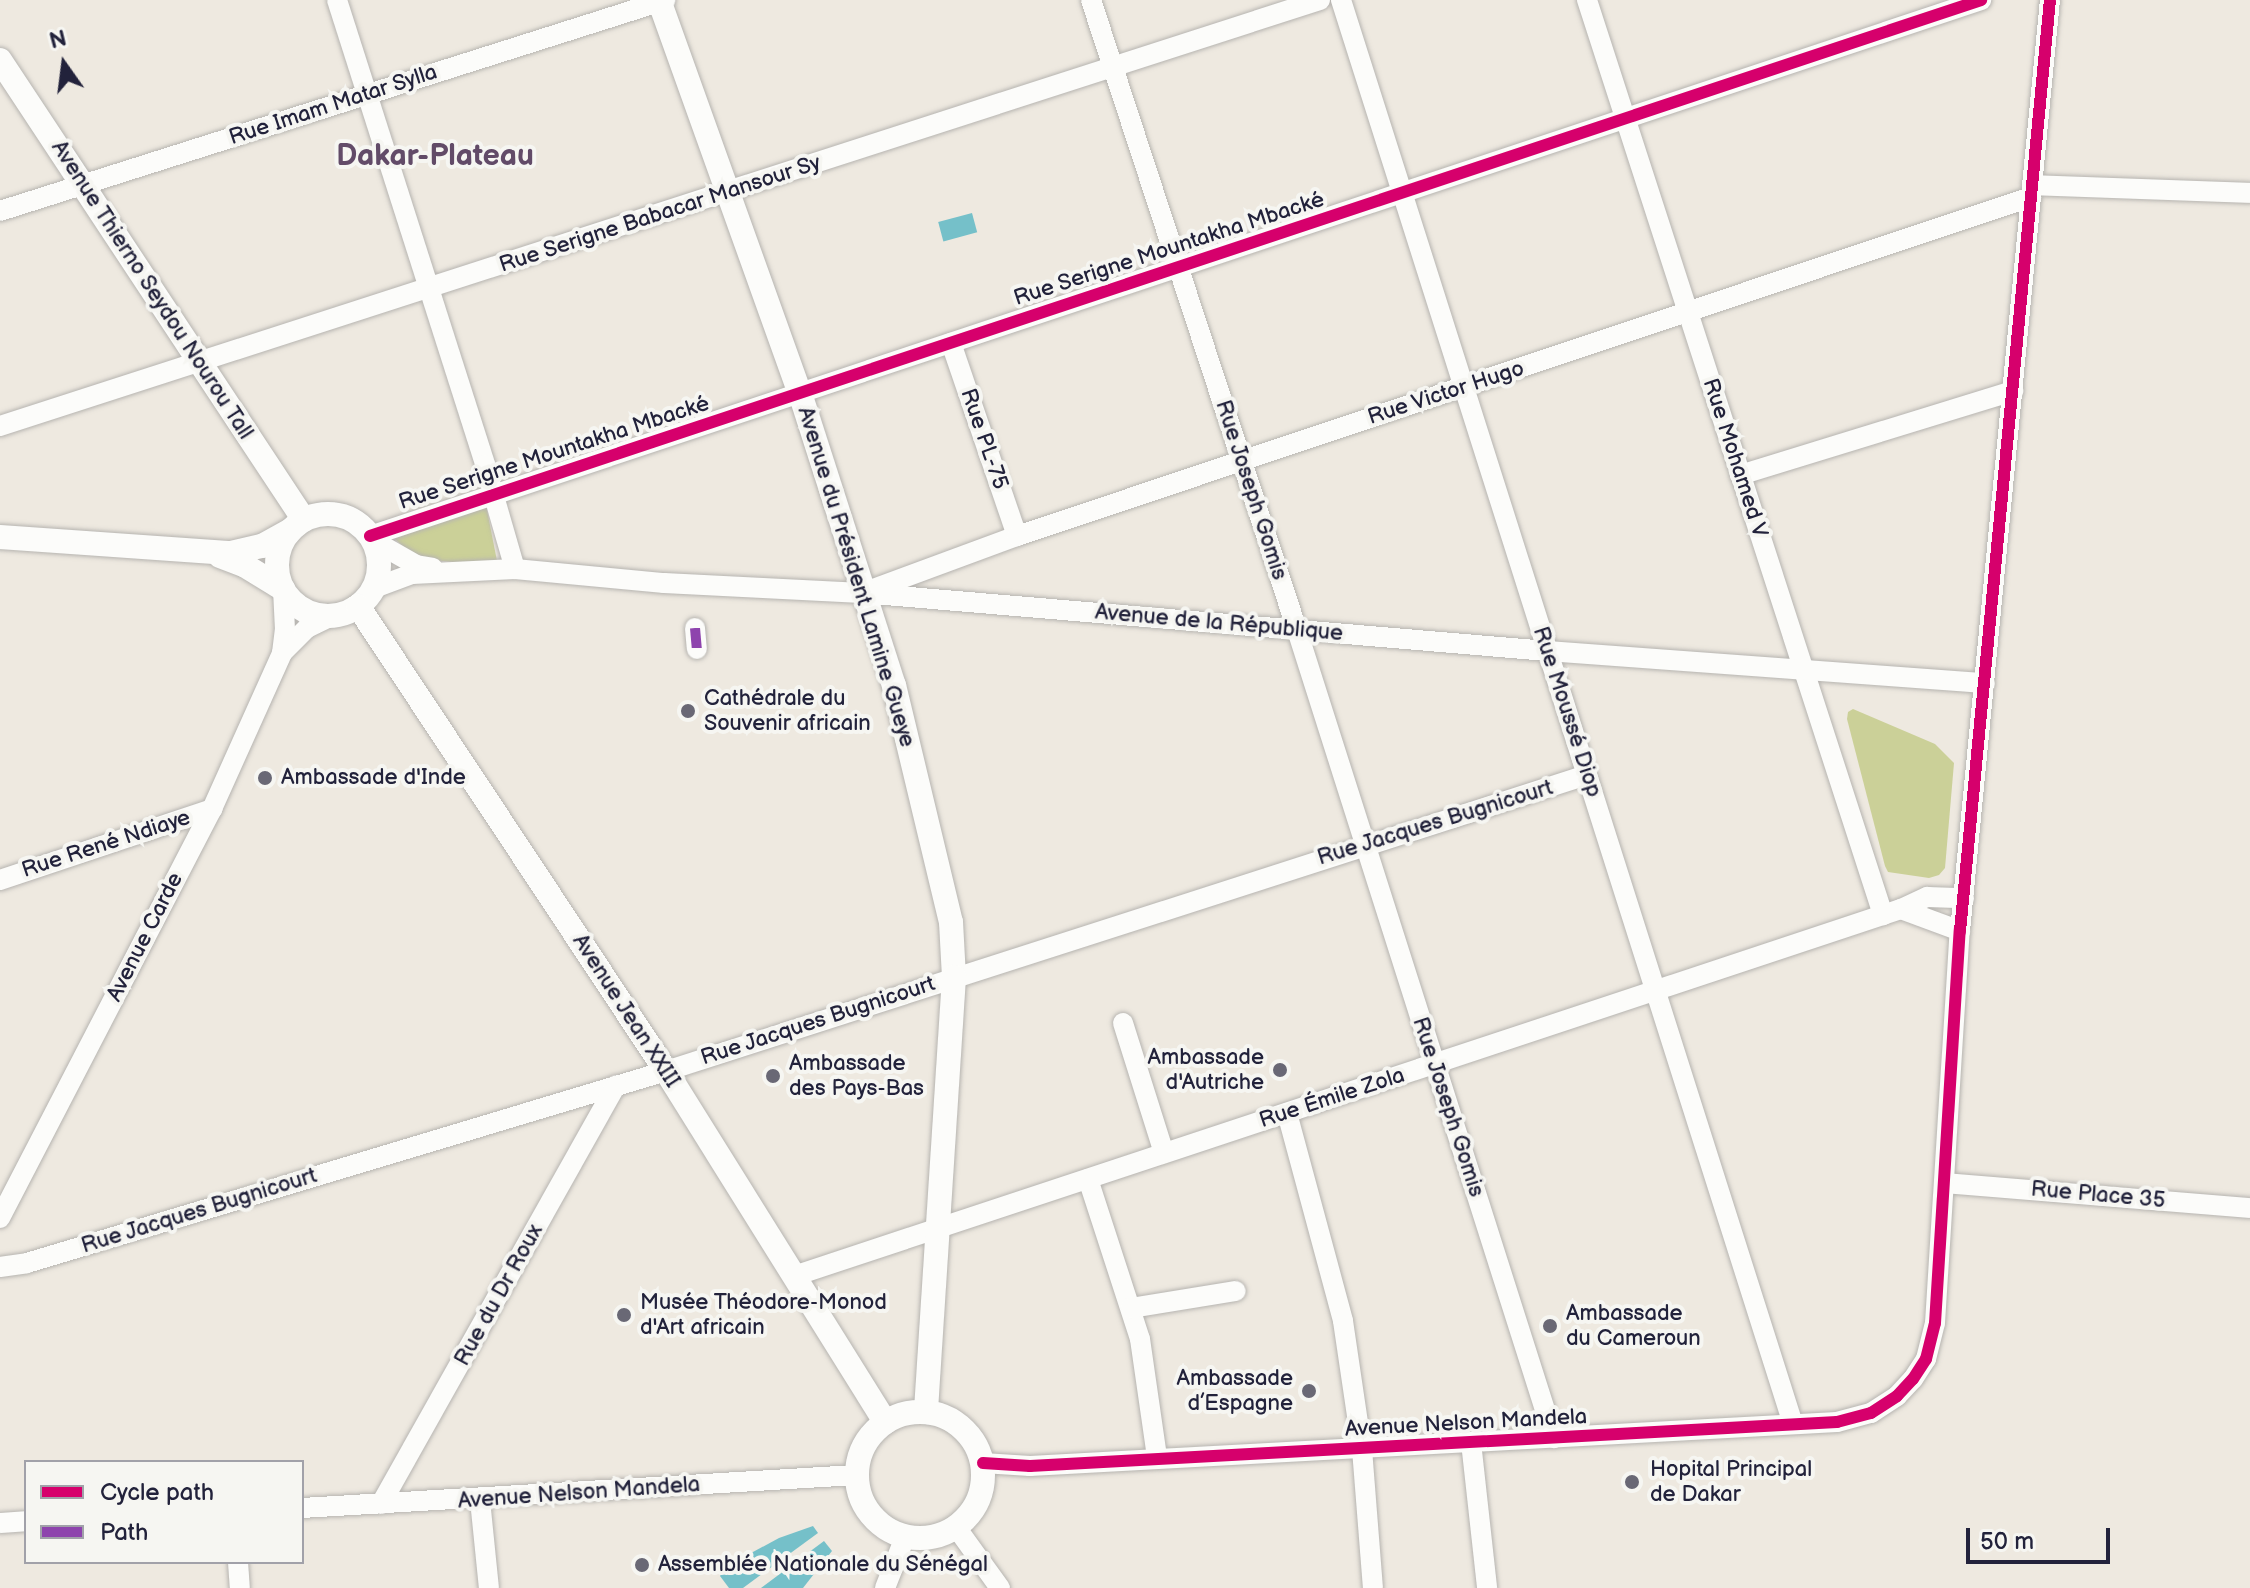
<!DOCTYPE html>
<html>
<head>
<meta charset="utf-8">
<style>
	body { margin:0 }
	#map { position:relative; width:2250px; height:1588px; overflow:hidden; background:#eee9e0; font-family:"Balsamiq Sans",sans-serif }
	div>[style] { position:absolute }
	.green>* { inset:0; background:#cbd098 }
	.water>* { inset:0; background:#75c0c9; transform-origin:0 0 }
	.roads { filter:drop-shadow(0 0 2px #b6b4b0) drop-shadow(0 0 2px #b6b4b0) }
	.minor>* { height:20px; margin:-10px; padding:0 10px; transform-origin:10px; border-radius:10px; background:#fcfcfa }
	.major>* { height:24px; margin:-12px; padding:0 12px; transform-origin:12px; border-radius:12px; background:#fcfcfa }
	.major>.ring { margin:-12px; padding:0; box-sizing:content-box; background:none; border:24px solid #fcfcfa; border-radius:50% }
	.quiet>* { height:10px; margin-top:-5px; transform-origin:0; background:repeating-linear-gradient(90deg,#8e44ad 0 20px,transparent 0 30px) }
	.cycleway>* { height:12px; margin:-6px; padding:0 6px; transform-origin:6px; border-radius:6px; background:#d6006c }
	.dots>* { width:22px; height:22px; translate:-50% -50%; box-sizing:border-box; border:4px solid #f6f6f2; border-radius:50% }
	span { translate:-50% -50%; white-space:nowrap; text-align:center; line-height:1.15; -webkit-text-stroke:8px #f6f6f2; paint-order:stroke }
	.street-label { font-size:22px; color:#22223b }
	.poi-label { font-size:22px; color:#22223b }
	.left { translate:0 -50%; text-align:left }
	.right { translate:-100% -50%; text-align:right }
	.district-label { font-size:30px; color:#624b68; font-weight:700 }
	.legend { position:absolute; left:24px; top:1460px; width:280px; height:104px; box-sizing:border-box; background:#f6f6f2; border:2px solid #a1a1a9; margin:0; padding:10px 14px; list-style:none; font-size:24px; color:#22223b }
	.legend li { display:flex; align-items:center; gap:16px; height:40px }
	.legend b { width:40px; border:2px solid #a1a1a9 }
	.north { position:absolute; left:24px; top:24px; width:80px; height:80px; -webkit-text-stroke:6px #f6f6f2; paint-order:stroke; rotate:346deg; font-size:22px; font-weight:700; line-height:32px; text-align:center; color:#22223b }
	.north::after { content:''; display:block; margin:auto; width:28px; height:36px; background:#22223b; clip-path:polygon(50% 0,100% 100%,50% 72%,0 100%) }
	.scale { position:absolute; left:1966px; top:1528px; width:144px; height:36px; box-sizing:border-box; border:4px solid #22223b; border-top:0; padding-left:10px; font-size:24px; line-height:28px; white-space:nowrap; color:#22223b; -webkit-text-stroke:6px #f6f6f2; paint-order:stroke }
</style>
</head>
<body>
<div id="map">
	<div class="green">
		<i style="clip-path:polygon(486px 505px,498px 566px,432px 560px,409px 552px,393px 537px)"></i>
		<i style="clip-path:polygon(1853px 709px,1935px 744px,1954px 763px,1945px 868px,1939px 875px,1929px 878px,1888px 872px,1885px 866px,1847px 719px,1848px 712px)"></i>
	</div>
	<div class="water">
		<i style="left:972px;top:213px;width:20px;height:35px;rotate:75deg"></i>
		<i style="clip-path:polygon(813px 1526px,818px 1533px,743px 1588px,729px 1588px,720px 1576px,727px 1566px,779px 1538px)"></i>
		<i style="clip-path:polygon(824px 1541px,832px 1551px,803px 1588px,761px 1588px)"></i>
	</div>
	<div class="roads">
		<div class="minor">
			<i style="left:337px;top:0;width:488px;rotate:72.3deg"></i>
			<i style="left:485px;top:465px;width:108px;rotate:73.9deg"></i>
			<i style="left:1091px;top:0;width:663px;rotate:71.89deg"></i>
			<i style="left:1297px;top:630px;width:848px;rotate:72.36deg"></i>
			<i style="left:1341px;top:0;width:1494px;rotate:72.39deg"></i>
			<i style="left:1587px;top:0;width:962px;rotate:72.07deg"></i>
			<i style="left:2032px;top:185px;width:218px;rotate:2.1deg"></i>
			<i style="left:0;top:211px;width:698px;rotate:-17.6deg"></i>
			<i style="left:951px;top:343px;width:204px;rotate:71.1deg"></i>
			<i style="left:0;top:426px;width:1387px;rotate:-17.89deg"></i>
			<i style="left:1740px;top:475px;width:286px;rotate:-17.1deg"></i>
			<i style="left:370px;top:536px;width:1698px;rotate:-18.4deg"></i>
			<i style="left:374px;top:541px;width:48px;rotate:29.7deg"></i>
			<i style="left:416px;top:565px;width:17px;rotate:10deg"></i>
			<i style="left:374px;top:588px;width:40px;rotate:-20.2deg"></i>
			<i style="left:412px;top:574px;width:103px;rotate:-2.8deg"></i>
			<i style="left:515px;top:569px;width:150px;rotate:5.4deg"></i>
			<i style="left:664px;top:583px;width:198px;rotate:2.9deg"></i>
			<i style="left:862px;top:593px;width:687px;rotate:4.84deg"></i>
			<i style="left:1547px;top:651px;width:439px;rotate:4.2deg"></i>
			<i style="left:868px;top:591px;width:159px;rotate:-20.3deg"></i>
			<i style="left:1017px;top:536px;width:1069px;rotate:-18.49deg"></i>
			<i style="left:695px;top:628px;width:21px;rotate:85deg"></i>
			<i style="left:282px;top:653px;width:35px;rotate:-45deg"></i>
			<i style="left:307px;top:628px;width:28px;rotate:-26deg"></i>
			<i style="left:0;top:880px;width:224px;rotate:-18.5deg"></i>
			<i style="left:1901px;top:909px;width:63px;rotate:20.4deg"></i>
			<i style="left:1123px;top:1023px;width:136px;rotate:72.5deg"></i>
			<i style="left:1287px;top:1113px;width:215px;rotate:74.9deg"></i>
			<i style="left:1343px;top:1321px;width:129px;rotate:81.6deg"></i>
			<i style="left:1362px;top:1449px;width:139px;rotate:85.5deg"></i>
			<i style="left:1088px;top:1179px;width:168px;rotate:72deg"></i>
			<i style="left:1140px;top:1339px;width:119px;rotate:81.8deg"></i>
			<i style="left:1945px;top:1183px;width:306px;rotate:4.7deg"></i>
			<i style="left:0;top:1218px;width:461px;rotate:-62.6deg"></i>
			<i style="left:212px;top:809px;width:171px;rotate:-65.8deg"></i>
			<i style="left:282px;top:653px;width:23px;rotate:-83deg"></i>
			<i style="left:285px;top:630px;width:41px;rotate:-92.8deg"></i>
			<i style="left:0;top:1267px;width:27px;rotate:-8deg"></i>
			<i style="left:27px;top:1263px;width:667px;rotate:-16.72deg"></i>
			<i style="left:666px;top:1071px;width:967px;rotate:-17.82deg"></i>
			<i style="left:794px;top:1276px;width:1166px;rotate:-18.34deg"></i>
			<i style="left:1901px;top:909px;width:29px;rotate:-25deg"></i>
			<i style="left:1927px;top:897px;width:37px;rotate:2deg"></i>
			<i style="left:1131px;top:1308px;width:106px;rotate:-9.2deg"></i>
			<i style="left:1471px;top:1442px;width:147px;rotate:83.7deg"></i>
			<i style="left:983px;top:1463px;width:47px;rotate:3.7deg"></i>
			<i style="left:1030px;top:1466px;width:808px;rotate:-3.12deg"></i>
			<i style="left:1837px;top:1422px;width:35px;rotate:-15deg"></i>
			<i style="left:1871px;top:1413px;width:31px;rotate:-33deg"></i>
			<i style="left:1897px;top:1396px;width:23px;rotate:-47deg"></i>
			<i style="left:1913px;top:1379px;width:24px;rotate:-57deg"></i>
			<i style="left:1926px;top:1359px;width:37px;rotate:-76deg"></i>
			<i style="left:1935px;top:1323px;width:393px;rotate:-86.4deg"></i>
			<i style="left:1960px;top:931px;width:935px;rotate:-84.48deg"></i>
			<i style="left:480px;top:1500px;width:88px;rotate:84.2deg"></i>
			<i style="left:381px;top:1504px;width:480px;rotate:-60.7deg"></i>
			<i style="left:302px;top:1508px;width:555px;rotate:-3.41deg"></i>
			<i style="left:0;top:1523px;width:26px;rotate:-4deg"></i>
			<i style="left:956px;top:1527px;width:75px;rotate:54.2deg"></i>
			<i style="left:238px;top:1562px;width:26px;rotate:86deg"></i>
			<i style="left:885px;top:1588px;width:55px;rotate:-68.6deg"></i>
		</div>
		<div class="major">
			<i style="left:659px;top:0;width:418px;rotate:70.3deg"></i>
			<i style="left:800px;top:393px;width:307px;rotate:72.2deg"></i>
			<i style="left:894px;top:685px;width:244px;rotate:76.5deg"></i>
			<i style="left:951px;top:922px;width:55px;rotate:86.9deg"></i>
			<i style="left:954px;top:977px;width:436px;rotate:93.7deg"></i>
			<i style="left:0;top:60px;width:551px;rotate:56.54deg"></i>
			<i class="ring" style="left:277px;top:514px;width:78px;height:78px"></i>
			<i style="left:0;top:537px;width:232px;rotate:4deg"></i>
			<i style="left:231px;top:553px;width:32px;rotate:-13deg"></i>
			<i style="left:262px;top:546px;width:33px;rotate:-29deg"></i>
			<i style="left:220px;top:556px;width:26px;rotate:21deg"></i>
			<i style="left:244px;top:565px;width:46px;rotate:31.6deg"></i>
			<i style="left:358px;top:606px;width:558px;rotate:56.48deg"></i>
			<i style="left:666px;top:1071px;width:414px;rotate:58deg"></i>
			<i class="ring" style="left:857px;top:1412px;width:102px;height:102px"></i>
		</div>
	</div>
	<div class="quiet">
		<i style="left:695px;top:628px;width:21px;rotate:85deg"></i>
	</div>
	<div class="cycleway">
		<i style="left:370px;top:536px;width:1698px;rotate:-18.4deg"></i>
		<i style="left:983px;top:1463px;width:47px;rotate:3.7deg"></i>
		<i style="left:1030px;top:1466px;width:808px;rotate:-3.12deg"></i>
		<i style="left:1837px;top:1422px;width:35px;rotate:-15deg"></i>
		<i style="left:1871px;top:1413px;width:31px;rotate:-33deg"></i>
		<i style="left:1897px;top:1396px;width:23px;rotate:-47deg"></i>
		<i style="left:1913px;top:1379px;width:24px;rotate:-57deg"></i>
		<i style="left:1926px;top:1359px;width:37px;rotate:-76deg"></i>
		<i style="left:1935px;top:1323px;width:393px;rotate:-86.4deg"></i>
		<i style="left:1960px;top:931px;width:935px;rotate:-84.48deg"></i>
	</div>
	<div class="dots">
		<i style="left:688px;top:711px;background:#696875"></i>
		<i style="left:265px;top:778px;background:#696875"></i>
		<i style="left:1280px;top:1070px;background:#696875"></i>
		<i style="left:773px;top:1076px;background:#696875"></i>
		<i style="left:624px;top:1315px;background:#696875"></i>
		<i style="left:1550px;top:1326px;background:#696875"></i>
		<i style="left:1309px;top:1391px;background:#696875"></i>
		<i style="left:1632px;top:1482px;background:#696875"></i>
		<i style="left:642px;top:1565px;background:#696875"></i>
	</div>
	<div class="street-label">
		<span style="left:333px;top:105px;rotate:-18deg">Rue Imam Matar Sylla</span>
		<span style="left:660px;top:214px;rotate:-18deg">Rue Serigne Babacar Mansour Sy</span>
		<span style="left:1169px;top:249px;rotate:-18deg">Rue Serigne Mountakha Mbacké</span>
		<span style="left:152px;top:290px;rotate:57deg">Avenue Thierno Seydou Nourou Tall</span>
		<span style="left:1446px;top:393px;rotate:-18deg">Rue Victor Hugo</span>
		<span style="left:984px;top:439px;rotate:71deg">Rue PL-75</span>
		<span style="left:554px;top:453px;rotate:-18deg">Rue Serigne Mountakha Mbacké</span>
		<span style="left:1735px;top:458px;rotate:72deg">Rue Mohamed V</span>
		<span style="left:1251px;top:490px;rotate:72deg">Rue Joseph Gomis</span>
		<span style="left:856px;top:577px;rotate:73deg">Avenue du Président Lamine Gueye</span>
		<span style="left:1219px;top:623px;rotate:5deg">Avenue de la République</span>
		<span style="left:1567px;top:712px;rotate:72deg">Rue Moussé Diop</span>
		<span style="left:1435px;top:823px;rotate:-17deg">Rue Jacques Bugnicourt</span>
		<span style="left:106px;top:844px;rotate:-18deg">Rue René Ndiaye</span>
		<span style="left:145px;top:937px;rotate:-63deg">Avenue Carde</span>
		<span style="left:626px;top:1011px;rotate:57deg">Avenue Jean XXIII</span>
		<span style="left:818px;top:1021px;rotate:-18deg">Rue Jacques Bugnicourt</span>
		<span style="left:1332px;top:1098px;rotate:-18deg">Rue Émile Zola</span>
		<span style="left:1448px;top:1107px;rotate:72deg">Rue Joseph Gomis</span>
		<span style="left:2098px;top:1195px;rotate:5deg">Rue Place 35</span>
		<span style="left:199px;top:1211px;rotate:-17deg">Rue Jacques Bugnicourt</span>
		<span style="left:499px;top:1295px;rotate:-61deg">Rue du Dr Roux</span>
		<span style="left:1466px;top:1423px;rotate:-3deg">Avenue Nelson Mandela</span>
		<span style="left:579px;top:1493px;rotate:-4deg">Avenue Nelson Mandela</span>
	</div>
	<div class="poi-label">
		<span class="left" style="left:704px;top:711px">Cathédrale du<br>Souvenir africain</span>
		<span class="left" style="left:281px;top:778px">Ambassade d'Inde</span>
		<span class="right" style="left:1264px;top:1070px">Ambassade<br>d'Autriche</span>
		<span class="left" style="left:789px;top:1076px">Ambassade<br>des Pays-Bas</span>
		<span class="left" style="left:640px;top:1315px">Musée Théodore-Monod<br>d'Art africain</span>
		<span class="left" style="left:1566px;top:1326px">Ambassade<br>du Cameroun</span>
		<span class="right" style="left:1293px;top:1391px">Ambassade<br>d’Espagne</span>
		<span class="left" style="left:1650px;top:1482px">Hopital Principal<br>de Dakar</span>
		<span class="left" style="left:658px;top:1565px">Assemblée Nationale du Sénégal</span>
	</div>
	<div class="district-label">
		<span style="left:435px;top:156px">Dakar-Plateau</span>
	</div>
	<ul class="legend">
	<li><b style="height:10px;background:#d6006c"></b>Cycle path</li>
	<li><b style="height:10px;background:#8e44ad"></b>Path</li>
	</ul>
	<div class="north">N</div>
	<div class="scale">50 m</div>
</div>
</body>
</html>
